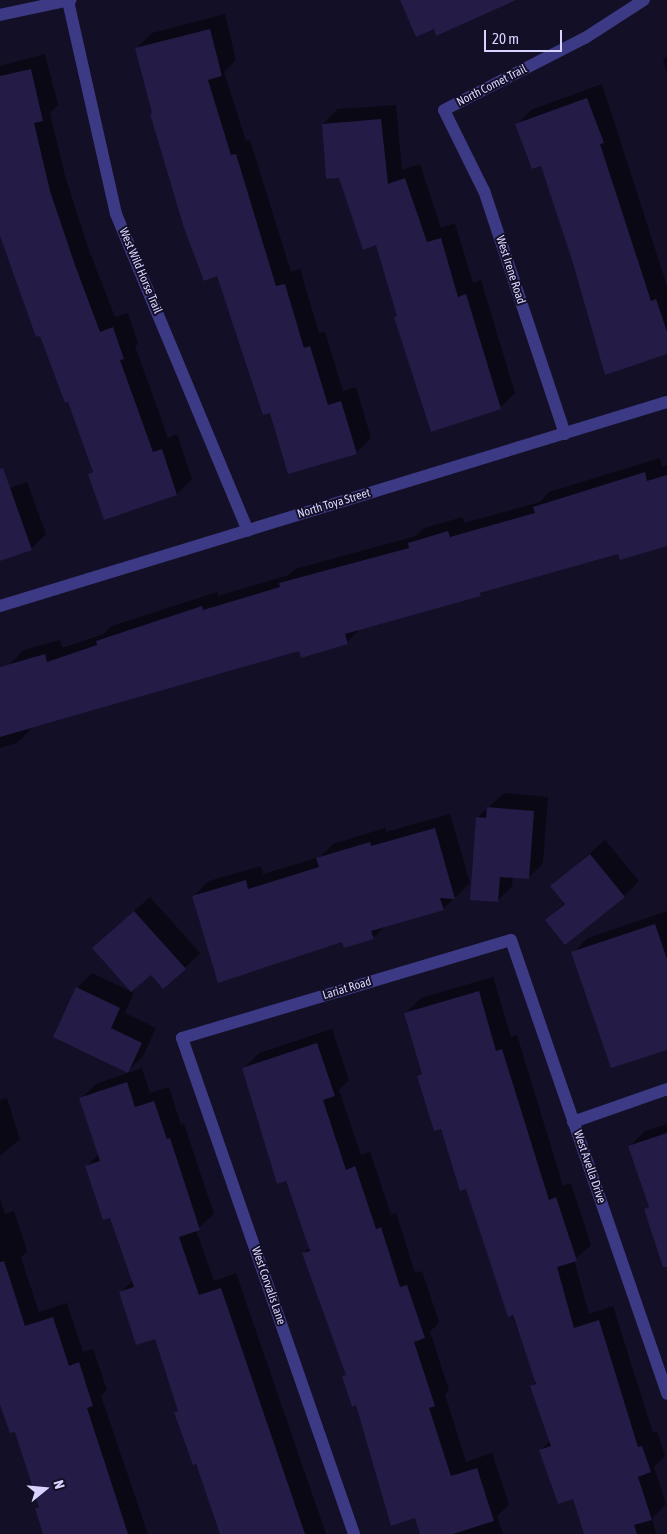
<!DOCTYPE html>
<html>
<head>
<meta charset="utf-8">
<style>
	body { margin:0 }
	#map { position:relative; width:667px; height:1534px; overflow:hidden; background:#130f26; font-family:"Asap Condensed",sans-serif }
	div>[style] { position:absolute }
	.shadow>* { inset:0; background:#0007 }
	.building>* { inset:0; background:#241b47 }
	.minor>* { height:12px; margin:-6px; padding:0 6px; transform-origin:6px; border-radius:6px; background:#3d3a85 }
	span { translate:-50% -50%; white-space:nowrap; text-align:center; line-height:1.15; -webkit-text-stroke:4px #130f26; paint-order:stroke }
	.street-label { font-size:12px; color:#d9d4ff }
	.north { position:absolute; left:20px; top:1464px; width:50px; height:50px; -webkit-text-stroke:4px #130f26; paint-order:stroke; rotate:73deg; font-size:14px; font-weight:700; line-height:20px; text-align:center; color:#d9d4ff }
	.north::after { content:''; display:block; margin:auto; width:18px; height:22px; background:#d9d4ff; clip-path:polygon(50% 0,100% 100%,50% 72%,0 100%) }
	.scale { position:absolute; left:484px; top:30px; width:78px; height:22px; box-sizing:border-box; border:2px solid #d9d4ff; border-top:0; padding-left:6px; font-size:15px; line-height:18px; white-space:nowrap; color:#d9d4ff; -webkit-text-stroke:4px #130f26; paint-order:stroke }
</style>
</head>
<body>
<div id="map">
	<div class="shadow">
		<i style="clip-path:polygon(225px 14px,236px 60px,224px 72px,246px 141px,250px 140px,291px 272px,300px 269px,319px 333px,325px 332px,343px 391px,356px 387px,371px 438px,356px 453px,271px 412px,153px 112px,137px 48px,152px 33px)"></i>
		<i style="clip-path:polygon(45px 54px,58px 105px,50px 113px,65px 176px,89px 250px,115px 317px,128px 313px,138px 343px,135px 346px,168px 438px,177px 434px,192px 479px,177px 494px,105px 519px,90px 474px,93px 470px,68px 401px,0 231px,0 66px)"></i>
		<i style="clip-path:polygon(667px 56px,667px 73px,663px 60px)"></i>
		<i style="clip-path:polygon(602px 84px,667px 286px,667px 353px,574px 259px,542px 164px,517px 125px,531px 110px)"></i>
		<i style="clip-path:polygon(396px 105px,402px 170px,420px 164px,441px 228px,455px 223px,473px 283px,481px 280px,515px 393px,500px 408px,377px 244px,323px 124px,338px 109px)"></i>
		<i style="clip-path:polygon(660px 458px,662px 467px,667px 465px,667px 544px,619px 553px,484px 590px,480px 595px,361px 628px,347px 642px,300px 649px,32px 728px,17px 743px,0 748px,0 667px,10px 664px,24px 650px,60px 640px,62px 648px,104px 634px,112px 626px,217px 592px,218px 596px,289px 575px,295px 569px,416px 536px,424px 528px,463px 517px,464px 523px,540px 502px,549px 492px)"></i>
		<i style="clip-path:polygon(27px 482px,46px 534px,31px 549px,0 560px,0 487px,2px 491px)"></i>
		<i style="clip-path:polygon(504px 793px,548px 797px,543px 863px,528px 878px,513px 877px,512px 886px,497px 901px,477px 818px)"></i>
		<i style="clip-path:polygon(450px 814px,470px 883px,443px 909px,386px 925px,373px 938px,343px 941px,194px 896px,209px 881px,261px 866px,263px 874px,320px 857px,333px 844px,385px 828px,386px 832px)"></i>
		<i style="clip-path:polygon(605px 840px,639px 881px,624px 896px,547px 920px,565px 902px,552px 886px)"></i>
		<i style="clip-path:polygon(150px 897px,200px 953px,185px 968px,109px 933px)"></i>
		<i style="clip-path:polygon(667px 911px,667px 1048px,573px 953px,588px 938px)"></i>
		<i style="clip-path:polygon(92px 973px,134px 993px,125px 1013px,156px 1028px,143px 1056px,128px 1071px,77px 988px)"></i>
		<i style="clip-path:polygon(493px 977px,511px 1037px,517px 1035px,563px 1186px,571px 1183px,591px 1245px,574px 1260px,589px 1314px,613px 1306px,653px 1433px,657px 1431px,665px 1456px,654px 1467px,666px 1504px,652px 1518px,656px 1534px,586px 1534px,573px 1497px,541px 1450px,550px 1441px,532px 1386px,536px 1381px,466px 1188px,418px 1077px,423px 1072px,406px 1013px,421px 998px)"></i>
		<i style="clip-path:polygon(332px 1029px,349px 1080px,339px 1090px,361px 1155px,370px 1152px,391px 1215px,396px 1213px,415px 1273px,422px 1271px,439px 1322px,430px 1332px,449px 1390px,445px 1395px,466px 1462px,492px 1453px,509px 1505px,497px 1516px,503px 1534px,421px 1534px,415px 1516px,343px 1377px,347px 1373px,303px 1254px,310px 1247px,244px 1068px,259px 1053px)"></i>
		<i style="clip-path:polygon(142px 1068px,150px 1093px,169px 1087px,181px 1125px,184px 1124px,214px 1214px,196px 1230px,214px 1281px,236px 1273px,326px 1534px,222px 1534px,176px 1412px,179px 1409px,155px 1338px,120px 1293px,133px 1280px,111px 1216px,86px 1167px,99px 1154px,81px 1099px,96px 1084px)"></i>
		<i style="clip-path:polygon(7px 1098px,20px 1139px,0 1156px,0 1100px)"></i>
		<i style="clip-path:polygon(667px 1124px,667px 1265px,645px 1210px,650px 1205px,630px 1146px,645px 1131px)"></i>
		<i style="clip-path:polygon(0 1199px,5px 1214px,14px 1211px,27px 1251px,21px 1258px,39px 1312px,67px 1303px,83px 1352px,93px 1349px,107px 1390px,101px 1396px,148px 1534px,48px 1534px,36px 1508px,40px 1505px,16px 1430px,0 1402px)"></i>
	</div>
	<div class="building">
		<i style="clip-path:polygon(400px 0,516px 0,436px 36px,434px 29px,416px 37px)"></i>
		<i style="clip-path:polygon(210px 29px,222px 76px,208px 80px,231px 155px,236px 154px,276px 286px,285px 284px,304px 348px,310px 346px,328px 405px,341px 401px,357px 454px,288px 474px,270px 413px,263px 415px,217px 276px,204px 281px,184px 228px,150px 114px,152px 113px,135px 48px)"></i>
		<i style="clip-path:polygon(31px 69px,43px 121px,34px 123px,50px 191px,75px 265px,100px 332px,113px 327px,124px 359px,120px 360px,153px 452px,162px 449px,177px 495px,104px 520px,88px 474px,93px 472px,68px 402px,65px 403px,40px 336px,36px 337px,0 236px,0 76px)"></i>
		<i style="clip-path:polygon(587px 98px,604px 143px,600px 144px,651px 301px,656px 299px,667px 332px,667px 354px,605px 375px,572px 260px,541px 166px,532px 169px,515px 124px)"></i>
		<i style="clip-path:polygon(381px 119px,388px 184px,405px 178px,427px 242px,441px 238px,458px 297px,466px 294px,501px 409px,431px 432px,394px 317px,397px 316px,376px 245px,363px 250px,339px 178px,326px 179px,322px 124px)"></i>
		<i style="clip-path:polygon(3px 468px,32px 550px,0 561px,0 469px)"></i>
		<i style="clip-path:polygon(645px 472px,647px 481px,667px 475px,667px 546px,620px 560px,618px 554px,480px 593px,481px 596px,345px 634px,348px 644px,301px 658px,299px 651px,0 737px,0 667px,45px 654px,47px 662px,97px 645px,96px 641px,202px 606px,203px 610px,280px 587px,279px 583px,409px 548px,408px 543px,448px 531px,450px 537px,535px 513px,533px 507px)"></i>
		<i style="clip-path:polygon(487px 807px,534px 811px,529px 879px,500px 877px,498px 902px,470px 900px,476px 817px,486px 818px)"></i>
		<i style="clip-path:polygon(435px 828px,455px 899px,440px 898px,444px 910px,371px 931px,374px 939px,344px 948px,342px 942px,218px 983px,192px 896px,246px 880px,248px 889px,319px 867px,316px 858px,370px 842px,371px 846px)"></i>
		<i style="clip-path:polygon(590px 854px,625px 897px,565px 945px,545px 920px,565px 904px,550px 886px)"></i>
		<i style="clip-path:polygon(134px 911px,186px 969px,163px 989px,151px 975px,131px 992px,92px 948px)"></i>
		<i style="clip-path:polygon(655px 924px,667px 959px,667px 1050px,611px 1068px,571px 952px)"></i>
		<i style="clip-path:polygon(76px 987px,120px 1008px,111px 1028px,142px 1043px,128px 1073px,53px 1037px)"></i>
		<i style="clip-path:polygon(479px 991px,496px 1051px,502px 1049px,549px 1200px,556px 1197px,577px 1261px,557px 1267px,574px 1328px,599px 1320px,638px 1447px,642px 1446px,651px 1472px,638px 1477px,652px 1520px,634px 1525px,637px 1534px,584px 1534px,573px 1499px,558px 1504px,539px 1450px,551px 1446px,530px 1386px,536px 1384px,513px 1315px,508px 1317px,466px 1189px,460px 1191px,441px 1129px,434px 1131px,417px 1076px,422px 1074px,404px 1013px)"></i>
		<i style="clip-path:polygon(317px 1043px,335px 1096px,323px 1100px,346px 1170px,355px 1166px,376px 1229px,381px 1227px,400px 1287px,407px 1285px,425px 1338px,414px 1342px,435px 1406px,429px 1408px,451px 1476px,477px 1468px,494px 1521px,453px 1534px,420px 1534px,415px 1518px,391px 1526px,356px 1405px,352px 1407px,342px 1376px,346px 1375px,302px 1253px,310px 1251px,286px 1181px,277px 1184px,242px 1068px)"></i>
		<i style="clip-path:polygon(127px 1082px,135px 1107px,154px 1101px,167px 1139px,170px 1138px,200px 1230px,179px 1237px,199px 1295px,221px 1288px,305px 1534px,220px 1534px,196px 1464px,193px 1465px,174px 1412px,178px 1411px,155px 1339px,136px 1345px,119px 1292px,134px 1287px,110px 1218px,103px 1220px,85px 1166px,100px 1161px,79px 1098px)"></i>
		<i style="clip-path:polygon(667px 1133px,667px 1267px,663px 1267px,644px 1209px,649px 1207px,628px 1146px)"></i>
		<i style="clip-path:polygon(4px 1261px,25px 1326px,53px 1317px,69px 1366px,79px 1362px,93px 1406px,87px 1408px,128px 1534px,43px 1534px,35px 1508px,39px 1507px,15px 1432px,10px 1433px,0 1405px,0 1262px)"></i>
	</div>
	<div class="minor">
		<i style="left:68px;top:1px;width:218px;rotate:77.3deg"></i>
		<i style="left:116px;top:214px;width:343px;rotate:67.4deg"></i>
		<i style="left:0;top:15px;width:72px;rotate:-12.1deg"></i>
		<i style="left:565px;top:434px;width:256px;rotate:-108.4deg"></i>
		<i style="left:484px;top:191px;width:90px;rotate:-116.3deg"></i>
		<i style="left:444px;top:110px;width:158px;rotate:-27.1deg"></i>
		<i style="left:585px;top:38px;width:70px;rotate:-32.8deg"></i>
		<i style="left:0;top:606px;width:697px;rotate:-17.01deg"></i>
		<i style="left:573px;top:1122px;width:100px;rotate:-19.3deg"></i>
		<i style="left:354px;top:1534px;width:525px;rotate:-109.13deg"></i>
		<i style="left:182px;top:1038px;width:343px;rotate:-16.6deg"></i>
		<i style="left:511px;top:940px;width:480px;rotate:71deg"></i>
	</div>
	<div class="street-label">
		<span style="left:492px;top:86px;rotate:-27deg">North Comet Trail</span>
		<span style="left:510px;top:270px;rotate:72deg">West Irene Road</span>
		<span style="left:140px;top:271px;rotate:67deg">West Wild Horse Trail</span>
		<span style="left:334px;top:504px;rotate:-17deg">North Toya Street</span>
		<span style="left:347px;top:989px;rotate:-17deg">Lariat Road</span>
		<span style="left:589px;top:1167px;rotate:71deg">West Avella Drive</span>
		<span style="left:268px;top:1286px;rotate:71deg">West Corvalis Lane</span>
	</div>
	<div class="north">N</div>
	<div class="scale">20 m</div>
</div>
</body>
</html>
